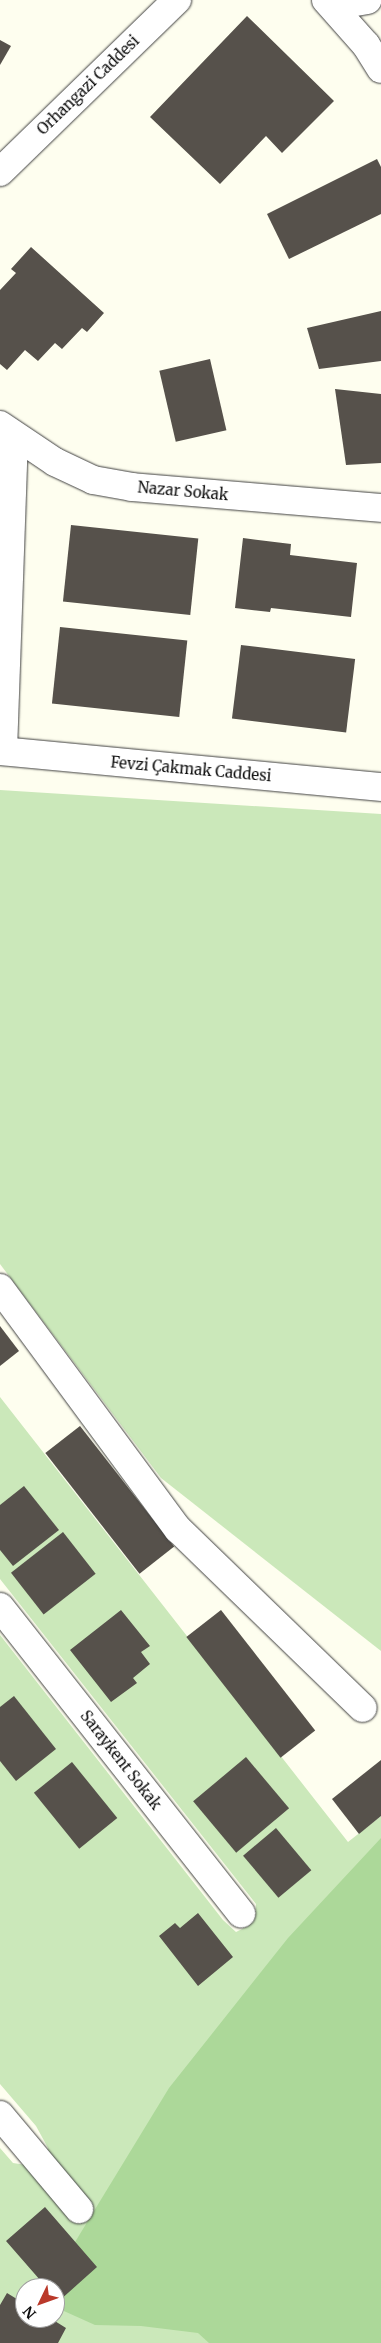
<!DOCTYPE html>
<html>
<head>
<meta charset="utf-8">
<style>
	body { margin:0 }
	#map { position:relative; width:381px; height:2343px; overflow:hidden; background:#fefeef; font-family:Merriweather,serif }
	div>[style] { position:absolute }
	.green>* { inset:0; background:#cbe8ba }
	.forest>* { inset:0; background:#acd899 }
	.building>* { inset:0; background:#56514b; transform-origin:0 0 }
	.roads { filter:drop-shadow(0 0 1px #414141) drop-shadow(0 0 1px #414141) }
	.minor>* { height:28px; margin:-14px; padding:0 14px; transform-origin:14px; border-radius:14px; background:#fff }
	.tertiary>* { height:28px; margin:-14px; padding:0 14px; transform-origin:14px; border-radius:14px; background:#fff }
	span { translate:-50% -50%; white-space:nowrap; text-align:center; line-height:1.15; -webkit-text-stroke:5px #fff; paint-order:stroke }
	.street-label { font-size:15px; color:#0e0e0e }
	.north { position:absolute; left:15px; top:2278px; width:50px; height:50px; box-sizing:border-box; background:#fff; border:1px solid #9f9f9f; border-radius:50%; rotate:228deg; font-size:14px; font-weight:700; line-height:20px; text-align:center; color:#0e0e0e }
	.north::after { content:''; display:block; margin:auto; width:18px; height:22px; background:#ba392a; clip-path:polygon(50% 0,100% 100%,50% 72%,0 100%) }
</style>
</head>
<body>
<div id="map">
	<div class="green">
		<i style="clip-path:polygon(0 790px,381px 814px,381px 1651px,161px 1478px,0 1264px)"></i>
		<i style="clip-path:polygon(evenodd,0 1397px,348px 1842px,381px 1816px,381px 2343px,0 2343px,0 2148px,13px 2163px,26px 2165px,43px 2158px,48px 2148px,36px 2126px,0 2084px,0 1635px,223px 1920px,236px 1932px,248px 1926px,255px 1917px,256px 1904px,0 1579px,0 1397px,25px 2288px,55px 2288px,55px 2318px,25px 2318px,25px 2288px)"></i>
	</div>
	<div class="forest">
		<i style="clip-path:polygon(381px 1838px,381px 2343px,209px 2343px,198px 2333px,141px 2326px,95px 2325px,55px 2307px,55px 2288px,47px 2288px,169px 2088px,288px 1938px)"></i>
	</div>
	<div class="building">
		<i style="clip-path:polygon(247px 16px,334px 101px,282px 153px,266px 136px,220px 184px,150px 117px)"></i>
		<i style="clip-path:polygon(0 40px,11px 46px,0 65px)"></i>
		<i style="clip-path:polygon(377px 159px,381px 167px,381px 214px,289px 259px,267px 214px)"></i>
		<i style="clip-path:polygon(31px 247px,104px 313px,87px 332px,82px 328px,62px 349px,55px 343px,38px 361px,25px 350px,7px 370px,0 364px,0 290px,16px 273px,11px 269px)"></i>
		<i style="clip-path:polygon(381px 311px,381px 361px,319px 369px,307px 328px)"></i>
		<i style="left:210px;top:359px;width:73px;height:52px;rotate:77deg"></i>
		<i style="clip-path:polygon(335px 389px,381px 394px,381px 463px,346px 465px)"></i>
		<i style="left:71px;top:525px;width:128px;height:77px;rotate:6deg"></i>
		<i style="clip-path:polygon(243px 538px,291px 544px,290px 555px,357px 563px,351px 617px,271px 608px,270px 612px,235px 608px)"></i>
		<i style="left:60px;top:627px;width:128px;height:77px;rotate:6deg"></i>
		<i style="left:241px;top:645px;width:115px;height:74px;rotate:7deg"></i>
		<i style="clip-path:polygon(0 1326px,19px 1351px,0 1366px)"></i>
		<i style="left:80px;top:1426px;width:153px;height:44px;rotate:52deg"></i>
		<i style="clip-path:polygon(24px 1486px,59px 1530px,13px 1566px,0 1550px,0 1505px)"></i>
		<i style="left:63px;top:1532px;width:53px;height:66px;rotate:52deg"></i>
		<i style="clip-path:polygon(121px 1610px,150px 1646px,141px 1652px,150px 1664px,133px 1678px,137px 1683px,111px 1702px,70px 1650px)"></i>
		<i style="left:221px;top:1610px;width:153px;height:44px;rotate:52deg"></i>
		<i style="clip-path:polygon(14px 1696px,56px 1749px,16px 1781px,0 1761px,0 1707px)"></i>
		<i style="left:246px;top:1757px;width:67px;height:69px;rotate:50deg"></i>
		<i style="clip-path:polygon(381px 1760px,381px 1816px,359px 1834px,332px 1799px)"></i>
		<i style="left:72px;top:1762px;width:72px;height:49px;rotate:51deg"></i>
		<i style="left:276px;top:1828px;width:55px;height:43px;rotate:50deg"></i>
		<i style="clip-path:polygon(198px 1913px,233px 1957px,198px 1986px,159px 1936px,175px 1923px,180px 1928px)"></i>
		<i style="clip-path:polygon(45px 2207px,97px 2267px,59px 2301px,55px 2297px,55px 2288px,47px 2288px,6px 2241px)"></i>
		<i style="clip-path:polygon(7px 2293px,25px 2304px,25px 2318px,50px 2318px,66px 2328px,58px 2343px,0 2343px,0 2305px)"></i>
	</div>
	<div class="roads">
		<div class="minor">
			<i style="left:326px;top:0;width:60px;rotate:48.4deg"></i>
			<i style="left:366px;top:45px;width:28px;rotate:58deg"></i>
			<i style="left:333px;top:6px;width:35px;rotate:-10deg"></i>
			<i style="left:0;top:425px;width:66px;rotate:33.9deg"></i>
			<i style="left:55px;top:462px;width:42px;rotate:25.3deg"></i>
			<i style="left:93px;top:480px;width:40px;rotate:10deg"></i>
			<i style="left:132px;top:487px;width:250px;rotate:4.8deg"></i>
			<i style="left:3px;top:751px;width:315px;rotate:-88deg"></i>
			<i style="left:0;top:1288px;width:300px;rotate:53.6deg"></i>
			<i style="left:178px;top:1529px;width:257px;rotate:44.1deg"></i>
			<i style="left:0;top:1607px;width:390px;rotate:51.8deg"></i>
			<i style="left:0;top:2115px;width:123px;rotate:50deg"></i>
		</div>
		<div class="tertiary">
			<i style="left:0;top:172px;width:247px;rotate:-44.2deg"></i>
			<i style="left:0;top:751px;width:383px;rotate:5.4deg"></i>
		</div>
	</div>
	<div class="street-label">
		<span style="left:88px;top:85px;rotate:-44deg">Orhangazi Caddesi</span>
		<span style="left:183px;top:491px;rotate:5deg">Nazar Sokak</span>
		<span style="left:191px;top:769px;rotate:5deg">Fevzi Çakmak Caddesi</span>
		<span style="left:121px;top:1760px;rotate:52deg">Saraykent Sokak</span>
	</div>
	<div class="north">N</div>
</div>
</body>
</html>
